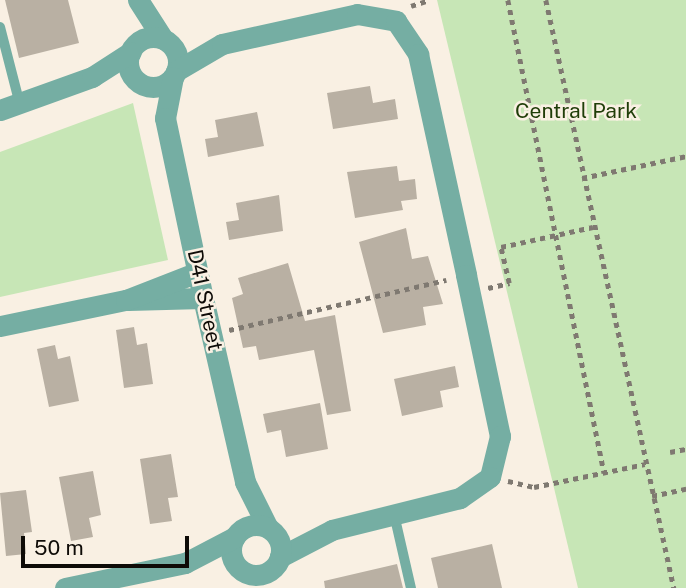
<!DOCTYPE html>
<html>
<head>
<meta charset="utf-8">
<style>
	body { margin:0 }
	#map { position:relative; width:686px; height:588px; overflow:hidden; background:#f9f0e3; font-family:"Public Sans",sans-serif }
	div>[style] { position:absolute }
	.green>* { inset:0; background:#c7e6b6 }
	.building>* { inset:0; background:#b9b0a3 }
	.path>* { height:4.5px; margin-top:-2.25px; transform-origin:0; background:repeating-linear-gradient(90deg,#7f7971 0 5px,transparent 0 10px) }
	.service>* { height:10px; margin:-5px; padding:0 5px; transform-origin:5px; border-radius:5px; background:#75aea3 }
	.minor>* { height:21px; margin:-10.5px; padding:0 10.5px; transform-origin:10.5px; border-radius:10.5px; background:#75aea3 }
	.minor>.ring { margin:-10.5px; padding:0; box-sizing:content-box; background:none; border:21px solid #75aea3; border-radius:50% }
	span { translate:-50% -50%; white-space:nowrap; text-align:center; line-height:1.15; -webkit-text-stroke:5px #f9f0e3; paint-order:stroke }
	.park-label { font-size:21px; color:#1f3d08 }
	.street-label { font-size:21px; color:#0e0b07 }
	.scale { position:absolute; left:21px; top:536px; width:168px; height:32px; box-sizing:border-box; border:4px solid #0e0b07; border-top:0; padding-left:9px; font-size:21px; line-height:24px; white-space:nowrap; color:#0e0b07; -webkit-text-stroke:5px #f9f0e3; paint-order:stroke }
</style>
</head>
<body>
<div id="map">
	<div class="green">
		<i style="clip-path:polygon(437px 0,686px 0,686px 588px,578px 588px)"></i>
		<i style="clip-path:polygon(133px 103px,168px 260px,0 297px,0 152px)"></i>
	</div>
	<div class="building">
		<i style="clip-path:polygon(5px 0,68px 0,79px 43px,19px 58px)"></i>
		<i style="clip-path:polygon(370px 86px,373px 103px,395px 99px,398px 119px,333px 129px,327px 93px)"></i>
		<i style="clip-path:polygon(257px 112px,264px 146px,208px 157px,205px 139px,218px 137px,215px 120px)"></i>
		<i style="clip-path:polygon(397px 166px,399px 181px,415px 179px,417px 199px,401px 201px,403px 210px,355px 218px,347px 172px)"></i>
		<i style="clip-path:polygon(279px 195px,283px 231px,229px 240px,226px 222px,239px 220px,236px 203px)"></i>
		<i style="clip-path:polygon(406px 228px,412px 259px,428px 256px,443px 304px,423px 307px,426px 325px,383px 333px,359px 242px)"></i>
		<i style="clip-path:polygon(288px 263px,305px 321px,335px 315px,351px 411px,327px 415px,314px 350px,259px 360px,256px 346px,243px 348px,232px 298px,243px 294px,238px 278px)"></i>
		<i style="clip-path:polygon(134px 327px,137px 345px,147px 343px,153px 384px,124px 388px,116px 330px)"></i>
		<i style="clip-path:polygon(55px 345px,58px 359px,70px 356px,79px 401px,49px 407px,37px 349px)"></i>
		<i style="clip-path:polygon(455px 366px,459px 387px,440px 391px,443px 407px,402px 416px,394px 379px)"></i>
		<i style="clip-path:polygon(320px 403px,328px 449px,286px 457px,281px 430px,267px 433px,263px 414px)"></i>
		<i style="clip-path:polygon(171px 454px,178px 497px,168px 498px,172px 521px,150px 524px,140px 459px)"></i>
		<i style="clip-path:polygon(93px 471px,101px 515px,89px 518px,93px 537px,71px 541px,59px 477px)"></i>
		<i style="clip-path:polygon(26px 490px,32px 532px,24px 533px,26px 554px,6px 556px,0 493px)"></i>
		<i style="clip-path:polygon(492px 544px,502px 588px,438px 588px,431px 558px)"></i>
		<i style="clip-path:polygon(397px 564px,403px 588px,325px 588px,324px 581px)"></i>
	</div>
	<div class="path">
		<i style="left:508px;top:0;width:483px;rotate:78.5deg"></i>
		<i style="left:546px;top:0;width:602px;rotate:77.72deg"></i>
		<i style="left:411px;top:6px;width:19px;rotate:-18deg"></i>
		<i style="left:582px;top:178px;width:106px;rotate:-11.9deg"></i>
		<i style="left:488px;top:288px;width:22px;rotate:-13deg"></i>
		<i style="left:509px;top:283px;width:37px;rotate:-103deg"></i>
		<i style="left:501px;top:247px;width:94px;rotate:-12.3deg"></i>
		<i style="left:229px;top:330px;width:223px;rotate:-13deg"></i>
		<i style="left:670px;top:452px;width:16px;rotate:-11deg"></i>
		<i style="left:508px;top:481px;width:27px;rotate:13deg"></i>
		<i style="left:534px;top:487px;width:113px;rotate:-11.7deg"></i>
		<i style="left:652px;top:496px;width:35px;rotate:-12deg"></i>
	</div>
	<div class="service">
		<i style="left:0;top:27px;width:76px;rotate:75.6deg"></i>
		<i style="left:394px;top:514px;width:76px;rotate:77.1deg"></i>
	</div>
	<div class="minor">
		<i style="left:138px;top:0;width:46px;rotate:57.3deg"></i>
		<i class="ring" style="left:128px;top:37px;width:29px;height:29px"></i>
		<i style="left:176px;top:71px;width:53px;rotate:-30.4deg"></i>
		<i style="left:222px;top:44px;width:138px;rotate:-12.5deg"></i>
		<i style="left:357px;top:14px;width:40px;rotate:10deg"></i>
		<i style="left:396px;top:21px;width:40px;rotate:56deg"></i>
		<i style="left:418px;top:54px;width:226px;rotate:77.7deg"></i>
		<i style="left:466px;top:275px;width:165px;rotate:78.1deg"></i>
		<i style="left:500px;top:436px;width:42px;rotate:103.7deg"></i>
		<i style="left:490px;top:477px;width:37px;rotate:145deg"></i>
		<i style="left:460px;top:498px;width:132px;rotate:166deg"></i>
		<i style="left:332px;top:530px;width:59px;rotate:152.6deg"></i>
		<i style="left:173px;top:77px;width:42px;rotate:101deg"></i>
		<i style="left:165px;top:118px;width:184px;rotate:78.1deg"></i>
		<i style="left:203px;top:298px;width:189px;rotate:77.1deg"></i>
		<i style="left:245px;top:482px;width:51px;rotate:63.4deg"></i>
		<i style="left:0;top:110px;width:98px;rotate:-19.7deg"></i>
		<i style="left:92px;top:77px;width:46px;rotate:-32.7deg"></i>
		<i style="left:128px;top:300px;width:75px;rotate:-1.5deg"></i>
		<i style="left:0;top:326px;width:129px;rotate:-11.7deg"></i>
		<i style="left:126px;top:300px;width:77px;rotate:-21.3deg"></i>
		<i class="ring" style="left:231px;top:525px;width:29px;height:29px"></i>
		<i style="left:65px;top:588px;width:123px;rotate:-11.8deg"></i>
		<i style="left:185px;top:563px;width:56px;rotate:-27.5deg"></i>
	</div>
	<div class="park-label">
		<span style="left:576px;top:111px">Central Park</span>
	</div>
	<div class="street-label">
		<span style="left:205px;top:300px;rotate:78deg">D41 Street</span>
	</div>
	<div class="scale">50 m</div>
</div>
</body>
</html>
